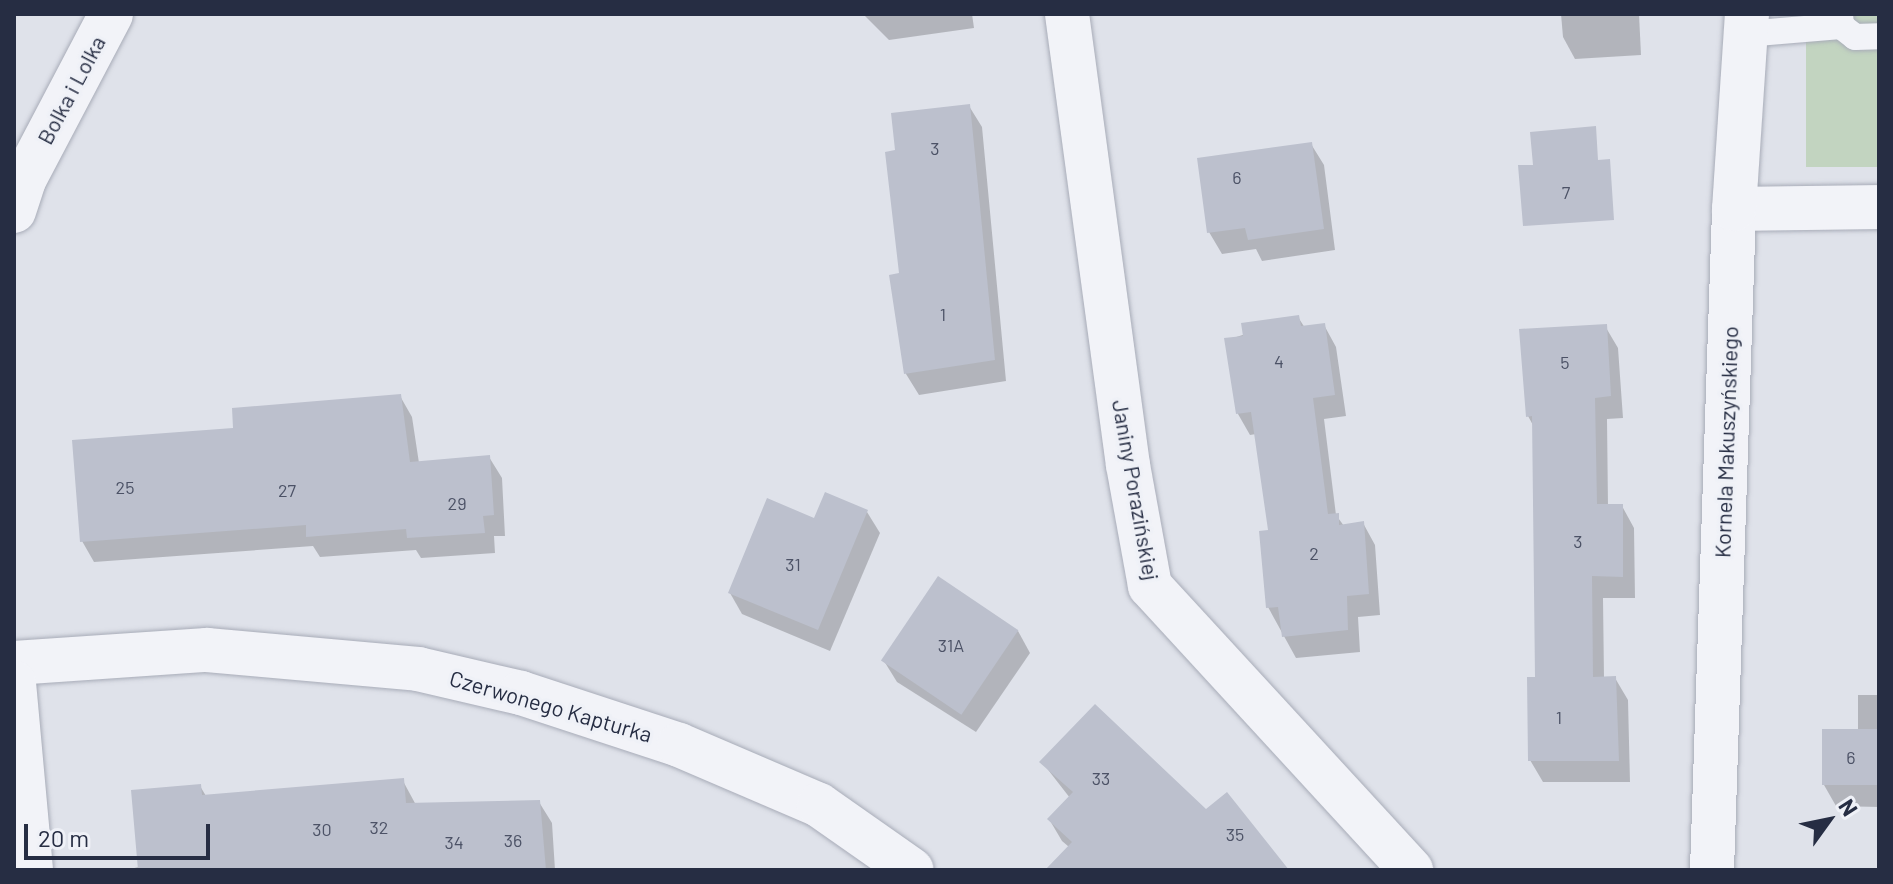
<!DOCTYPE html>
<html>
<head>
<meta charset="utf-8">
<style>
	body { margin:0 }
	#map { position:relative; width:1893px; height:884px; overflow:hidden; background:#dfe2ea; font-family:Barlow,sans-serif }
	div>[style] { position:absolute }
	.green>* { inset:0; background:#c2d4c0; transform-origin:0 0 }
	.shadow>* { inset:0; background:#0003 }
	.building>* { inset:0; background:#bcc0cd; transform-origin:0 0 }
	.roads { filter:drop-shadow(0 0 2px #a8acb8) drop-shadow(0 0 2px #a8acb8) }
	.lane>* { height:26px; margin:-13px; padding:0 13px; transform-origin:13px; border-radius:13px; background:#f2f3f8 }
	.street>* { height:44px; margin:-22px; padding:0 22px; transform-origin:22px; border-radius:22px; background:#f2f3f8 }
	span { translate:-50% -50%; white-space:nowrap; text-align:center; line-height:1.15; -webkit-text-stroke:7px #eff1f7; paint-order:stroke }
	.number-label { font-size:18px; color:#4c5266 }
	.number-label span { -webkit-text-stroke-width:0 }
	.street-label { font-size:22px; color:#262d43 }
	.frame { position:absolute; inset:0; border:16px solid #262d43; pointer-events:none }
	.north { position:absolute; left:1789px; top:780px; width:80px; height:80px; -webkit-text-stroke:6px #eff1f7; paint-order:stroke; rotate:57deg; font-size:22px; font-weight:700; line-height:32px; text-align:center; color:#262d43 }
	.north::after { content:''; display:block; margin:auto; width:28px; height:36px; background:#262d43; clip-path:polygon(50% 0,100% 100%,50% 72%,0 100%) }
	.scale { position:absolute; left:24px; top:824px; width:186px; height:36px; box-sizing:border-box; border:4px solid #262d43; border-top:0; padding-left:10px; font-size:24px; line-height:28px; white-space:nowrap; color:#262d43; -webkit-text-stroke:6px #eff1f7; paint-order:stroke }
</style>
</head>
<body>
<div id="map">
	<div class="green">
		<i style="left:1806px;top:14px;width:73px;height:153px"></i>
	</div>
	<div class="shadow">
		<i style="clip-path:polygon(863px 14px,972px 14px,974px 28px,889px 40px)"></i>
		<i style="clip-path:polygon(1561px 14px,1639px 14px,1641px 55px,1575px 59px,1563px 37px)"></i>
		<i style="clip-path:polygon(969px 106px,982px 127px,1006px 381px,919px 395px,906px 374px,892px 277px,902px 275px,897px 152px)"></i>
		<i style="clip-path:polygon(1311px 144px,1324px 165px,1335px 250px,1262px 261px,1256px 249px,1222px 254px,1209px 232px)"></i>
		<i style="clip-path:polygon(1298px 317px,1305px 328px,1324px 325px,1336px 347px,1346px 416px,1324px 419px,1336px 515px,1344px 526px,1363px 523px,1375px 545px,1380px 615px,1358px 617px,1360px 652px,1296px 658px,1268px 607px,1271px 532px,1256px 434px,1250px 435px,1238px 414px,1227px 340px)"></i>
		<i style="clip-path:polygon(1605px 326px,1618px 348px,1623px 418px,1607px 419px,1608px 506px,1622px 506px,1634px 528px,1635px 598px,1603px 598px,1604px 678px,1615px 678px,1628px 700px,1630px 782px,1543px 782px,1530px 760px,1537px 679px,1534px 427px,1528px 416px)"></i>
		<i style="clip-path:polygon(400px 396px,412px 417px,419px 463px,489px 457px,502px 478px,505px 536px,494px 536px,495px 553px,421px 558px,416px 550px,320px 557px,313px 546px,94px 562px,82px 541px,235px 429px)"></i>
		<i style="clip-path:polygon(867px 512px,880px 533px,830px 651px,742px 614px,730px 593px,815px 521px)"></i>
		<i style="clip-path:polygon(1018px 631px,1030px 653px,976px 732px,897px 682px,884px 661px)"></i>
		<i style="clip-path:polygon(1858px 695px,1879px 695px,1879px 807px,1836px 806px,1824px 785px,1858px 731px)"></i>
		<i style="clip-path:polygon(1042px 762px,1206px 811px,1287px 870px,1096px 870px,1062px 841px,1049px 819px,1070px 798px)"></i>
		<i style="clip-path:polygon(403px 781px,416px 805px,539px 802px,552px 823px,555px 870px,125px 870px,139px 867px,200px 786px,206px 796px)"></i>
	</div>
	<div class="building">
		<i style="clip-path:polygon(970px 104px,995px 360px,904px 374px,889px 275px,899px 273px,885px 152px,895px 150px,891px 113px)"></i>
		<i style="clip-path:polygon(1596px 126px,1598px 160px,1610px 159px,1614px 220px,1523px 226px,1518px 165px,1533px 165px,1530px 132px)"></i>
		<i style="clip-path:polygon(1312px 142px,1324px 229px,1248px 240px,1245px 228px,1207px 233px,1197px 158px)"></i>
		<i style="clip-path:polygon(1299px 315px,1301px 326px,1325px 323px,1335px 395px,1313px 398px,1328px 514px,1339px 513px,1339px 525px,1364px 521px,1369px 594px,1347px 596px,1348px 630px,1282px 637px,1278px 607px,1266px 608px,1259px 531px,1268px 530px,1251px 412px,1236px 414px,1224px 338px,1243px 336px,1241px 323px)"></i>
		<i style="clip-path:polygon(1607px 324px,1611px 396px,1595px 398px,1597px 504px,1623px 504px,1623px 577px,1592px 576px,1593px 677px,1616px 676px,1619px 761px,1528px 761px,1527px 677px,1535px 677px,1532px 416px,1526px 417px,1519px 329px)"></i>
		<i style="clip-path:polygon(401px 394px,410px 462px,490px 455px,494px 515px,483px 516px,485px 533px,407px 538px,406px 529px,306px 537px,306px 525px,80px 542px,72px 440px,233px 428px,232px 408px)"></i>
		<i style="clip-path:polygon(825px 492px,868px 510px,818px 630px,728px 593px,767px 498px,814px 518px)"></i>
		<i style="left:938px;top:576px;width:97px;height:102px;rotate:34deg"></i>
		<i style="clip-path:polygon(1095px 704px,1206px 809px,1227px 792px,1289px 870px,1045px 870px,1072px 842px,1047px 819px,1073px 792px,1039px 762px)"></i>
		<i style="left:1822px;top:729px;width:57px;height:56px"></i>
		<i style="clip-path:polygon(404px 778px,406px 803px,540px 800px,546px 870px,138px 870px,131px 790px,201px 784px,202px 795px)"></i>
	</div>
	<div class="roads">
		<div class="lane">
			<i style="left:1840px;top:14px;width:12px;rotate:85deg"></i>
			<i style="left:1841px;top:26px;width:18px;rotate:38deg"></i>
			<i style="left:1855px;top:37px;width:24px;rotate:-2deg"></i>
			<i style="left:1745px;top:34px;width:96px;rotate:-4.8deg"></i>
		</div>
		<div class="street">
			<i style="left:1067px;top:14px;width:455px;rotate:82.3deg"></i>
			<i style="left:1128px;top:465px;width:123px;rotate:79.7deg"></i>
			<i style="left:1150px;top:586px;width:386px;rotate:47.4deg"></i>
			<i style="left:1734px;top:209px;width:145px;rotate:-0.8deg"></i>
			<i style="left:14px;top:211px;width:33px;rotate:-72deg"></i>
			<i style="left:24px;top:180px;width:187px;rotate:-62.3deg"></i>
			<i style="left:14px;top:663px;width:193px;rotate:-3.9deg"></i>
			<i style="left:207px;top:650px;width:212px;rotate:5.1deg"></i>
			<i style="left:418px;top:669px;width:106px;rotate:13.1deg"></i>
			<i style="left:521px;top:693px;width:166px;rotate:18.2deg"></i>
			<i style="left:679px;top:745px;width:152px;rotate:23.2deg"></i>
			<i style="left:819px;top:805px;width:113px;rotate:35deg"></i>
			<i style="left:14px;top:683px;width:188px;rotate:84.8deg"></i>
			<i style="left:1712px;top:870px;width:661px;rotate:-88.09deg"></i>
			<i style="left:1734px;top:209px;width:195px;rotate:-86.2deg"></i>
		</div>
	</div>
	<div class="number-label">
		<span style="left:935px;top:148px">3</span>
		<span style="left:1237px;top:177px">6</span>
		<span style="left:1566px;top:192px">7</span>
		<span style="left:943px;top:314px">1</span>
		<span style="left:1279px;top:361px">4</span>
		<span style="left:1565px;top:362px">5</span>
		<span style="left:125px;top:487px">25</span>
		<span style="left:287px;top:490px">27</span>
		<span style="left:457px;top:503px">29</span>
		<span style="left:1578px;top:541px">3</span>
		<span style="left:1314px;top:553px">2</span>
		<span style="left:793px;top:564px">31</span>
		<span style="left:951px;top:645px">31A</span>
		<span style="left:1559px;top:717px">1</span>
		<span style="left:1851px;top:757px">6</span>
		<span style="left:1101px;top:778px">33</span>
		<span style="left:379px;top:827px">32</span>
		<span style="left:322px;top:829px">30</span>
		<span style="left:1235px;top:834px">35</span>
		<span style="left:513px;top:840px">36</span>
		<span style="left:454px;top:842px">34</span>
	</div>
	<div class="street-label">
		<span style="left:71px;top:90px;rotate:-62deg">Bolka i Lolka</span>
		<span style="left:1726px;top:442px;rotate:-88deg">Kornela Makuszyńskiego</span>
		<span style="left:1136px;top:490px;rotate:80deg">Janiny Porazińskiej</span>
		<span style="left:551px;top:706px;rotate:16deg">Czerwonego Kapturka</span>
	</div>
	<div class="frame"></div>
	<div class="north">N</div>
	<div class="scale">20 m</div>
</div>
</body>
</html>
